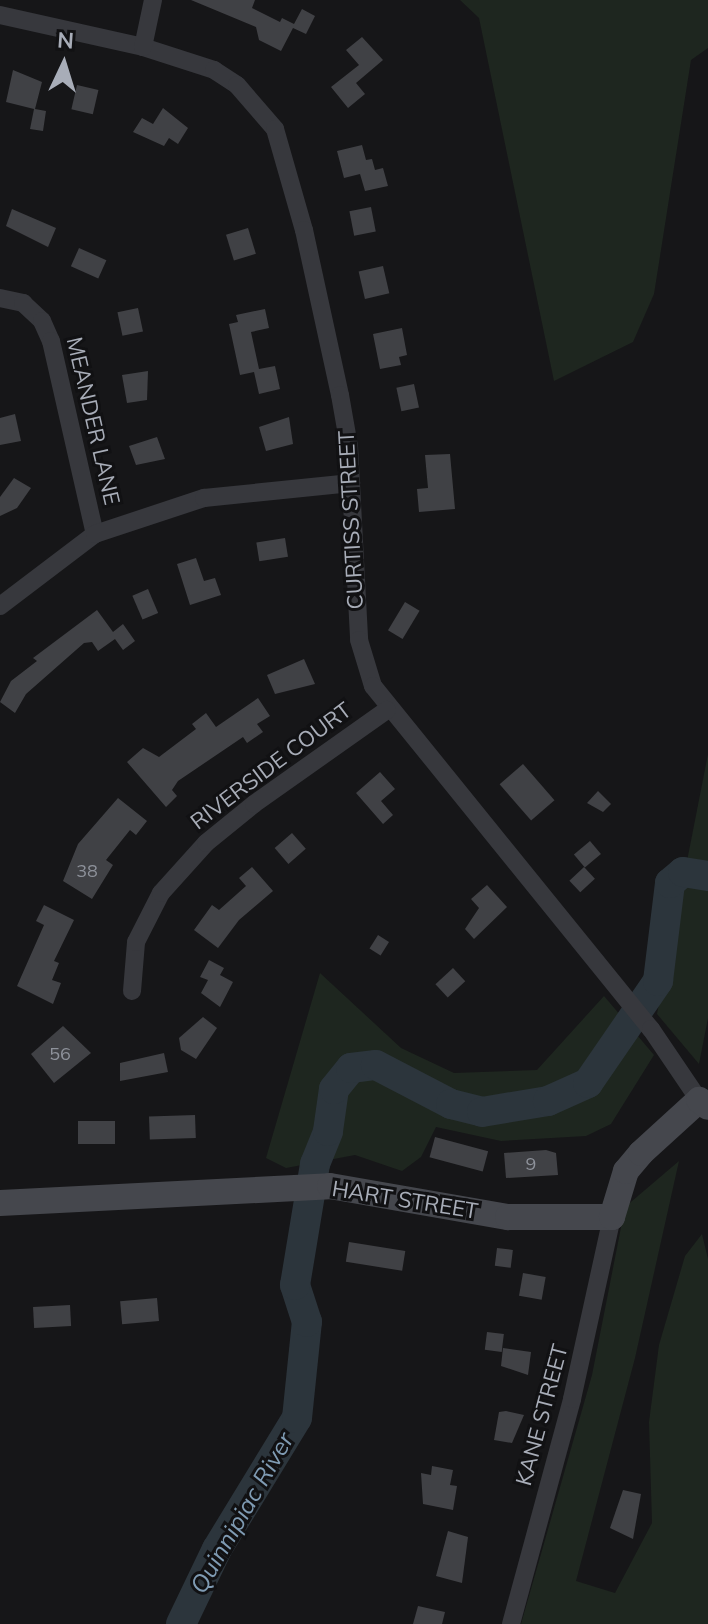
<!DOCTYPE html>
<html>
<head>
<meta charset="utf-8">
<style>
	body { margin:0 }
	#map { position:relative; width:708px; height:1624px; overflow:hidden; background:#161618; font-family:Mulish,sans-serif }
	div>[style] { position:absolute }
	.green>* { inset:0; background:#1e261f }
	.river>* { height:30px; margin:-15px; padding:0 15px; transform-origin:15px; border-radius:15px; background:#2c353c }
	.building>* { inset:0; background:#404145; transform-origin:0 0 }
	.street>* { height:18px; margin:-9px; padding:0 9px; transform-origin:9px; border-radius:9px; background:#37383d }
	.secondary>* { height:26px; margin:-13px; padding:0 13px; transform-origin:13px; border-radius:13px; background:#45474d }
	span { translate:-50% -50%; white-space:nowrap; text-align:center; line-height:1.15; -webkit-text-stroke:6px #111113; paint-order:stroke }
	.number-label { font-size:18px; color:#8e929b }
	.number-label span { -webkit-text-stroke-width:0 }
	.street-label { font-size:22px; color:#a8adb8 }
	.water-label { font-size:24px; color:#7f9bb3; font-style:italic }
	.north { position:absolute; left:24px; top:24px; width:80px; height:80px; -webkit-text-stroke:6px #111113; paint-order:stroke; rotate:4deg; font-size:22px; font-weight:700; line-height:32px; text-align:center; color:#a8adb8 }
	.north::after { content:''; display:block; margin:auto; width:28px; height:36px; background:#a8adb8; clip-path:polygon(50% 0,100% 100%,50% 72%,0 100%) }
</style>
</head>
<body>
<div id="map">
	<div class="green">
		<i style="clip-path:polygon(460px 0,708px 0,708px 48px,691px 60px,654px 294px,633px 342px,554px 381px,479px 18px)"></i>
		<i style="clip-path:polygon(708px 754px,708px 1018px,699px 1064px,657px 1014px)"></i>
		<i style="clip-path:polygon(320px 973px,401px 1048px,454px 1073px,537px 1070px,604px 996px,654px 1055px,611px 1124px,586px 1136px,501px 1141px,436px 1127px,421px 1157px,402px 1171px,355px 1155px,286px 1168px,266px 1158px)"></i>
		<i style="clip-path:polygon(679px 1161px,635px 1358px,576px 1581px,615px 1593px,652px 1523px,649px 1422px,659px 1345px,685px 1256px,702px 1234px,708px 1259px,708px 1624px,521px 1624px,592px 1375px,625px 1207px)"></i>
	</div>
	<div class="river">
		<i style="left:181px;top:1624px;width:83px;rotate:-64.4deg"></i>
		<i style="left:217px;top:1549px;width:153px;rotate:-58.6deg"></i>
		<i style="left:297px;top:1418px;width:97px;rotate:-84.1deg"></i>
		<i style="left:307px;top:1322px;width:39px;rotate:-108deg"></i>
		<i style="left:295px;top:1285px;width:123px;rotate:-80.6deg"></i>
		<i style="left:315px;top:1164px;width:35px;rotate:-68deg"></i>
		<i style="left:328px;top:1131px;width:42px;rotate:-81.9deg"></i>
		<i style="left:334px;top:1089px;width:27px;rotate:-51deg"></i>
		<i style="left:351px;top:1068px;width:25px;rotate:-7deg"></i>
		<i style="left:376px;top:1065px;width:85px;rotate:27.5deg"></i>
		<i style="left:451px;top:1104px;width:32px;rotate:14deg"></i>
		<i style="left:482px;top:1112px;width:67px;rotate:-9.5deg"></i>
		<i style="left:548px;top:1101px;width:44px;rotate:-24.2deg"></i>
		<i style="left:588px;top:1083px;width:124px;rotate:-55.5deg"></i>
		<i style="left:658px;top:981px;width:99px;rotate:-83deg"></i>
		<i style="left:670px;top:883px;width:17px;rotate:-40deg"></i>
		<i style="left:683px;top:872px;width:25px;rotate:9deg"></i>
	</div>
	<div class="building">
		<i style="clip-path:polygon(191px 0,255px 0,252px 8px,280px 22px,282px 18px,294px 24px,302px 9px,315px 16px,306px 34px,293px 28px,281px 51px,259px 40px,256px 27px)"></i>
		<i style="clip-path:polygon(362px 37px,383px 60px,356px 83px,365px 94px,348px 108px,331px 87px,359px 65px,346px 50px)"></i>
		<i style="clip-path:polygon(13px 70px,42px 82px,35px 109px,46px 111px,43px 131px,30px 129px,34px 109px,6px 102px)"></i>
		<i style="left:77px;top:85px;width:22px;height:25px;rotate:13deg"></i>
		<i style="clip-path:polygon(163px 108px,188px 128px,178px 144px,169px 138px,164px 146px,133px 132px,142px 118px,153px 124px)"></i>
		<i style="clip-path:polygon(362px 145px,366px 160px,372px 159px,375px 170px,383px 168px,388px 186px,365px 191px,360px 174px,344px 178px,337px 151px)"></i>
		<i style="left:371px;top:207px;width:25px;height:22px;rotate:79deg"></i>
		<i style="clip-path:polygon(12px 209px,56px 228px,48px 247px,6px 226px)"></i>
		<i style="left:248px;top:228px;width:27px;height:23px;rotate:73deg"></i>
		<i style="left:79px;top:248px;width:30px;height:20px;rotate:24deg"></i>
		<i style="left:383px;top:266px;width:28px;height:25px;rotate:77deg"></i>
		<i style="left:138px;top:308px;width:24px;height:21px;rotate:78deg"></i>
		<i style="clip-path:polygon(265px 309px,269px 328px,251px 332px,259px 369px,275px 366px,280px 389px,259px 394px,254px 372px,240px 375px,229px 324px,238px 322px,236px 315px)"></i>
		<i style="clip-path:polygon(402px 328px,407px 355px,399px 357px,401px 365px,380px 369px,373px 334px)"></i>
		<i style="clip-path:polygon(148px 371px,147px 400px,127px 403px,122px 375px)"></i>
		<i style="left:414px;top:384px;width:24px;height:18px;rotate:78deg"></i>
		<i style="clip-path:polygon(15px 414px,21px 441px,0 445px,0 418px)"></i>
		<i style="clip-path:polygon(289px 417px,293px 444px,266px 451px,259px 427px)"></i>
		<i style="clip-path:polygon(157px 437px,165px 459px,136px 465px,129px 446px)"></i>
		<i style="clip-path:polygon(450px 454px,455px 509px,419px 512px,417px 489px,428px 488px,425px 455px)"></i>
		<i style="clip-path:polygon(14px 478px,31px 488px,17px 508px,0 516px,0 497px)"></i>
		<i style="left:285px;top:538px;width:19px;height:29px;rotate:81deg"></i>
		<i style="clip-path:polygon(196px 558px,204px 581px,215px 578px,221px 595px,190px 605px,177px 564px)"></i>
		<i style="left:148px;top:589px;width:26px;height:17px;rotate:67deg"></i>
		<i style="left:405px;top:602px;width:17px;height:33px;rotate:31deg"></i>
		<i style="clip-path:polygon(97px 610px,113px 632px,123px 624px,135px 641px,123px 650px,115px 639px,98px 651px,92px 642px,84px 643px,26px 694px,15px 713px,0 702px,11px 681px,37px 661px,33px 658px)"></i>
		<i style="clip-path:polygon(304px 659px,315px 684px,275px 694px,267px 675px)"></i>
		<i style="clip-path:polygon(258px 698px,270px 716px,257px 724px,263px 732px,247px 743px,243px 737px,178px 781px,172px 790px,177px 796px,166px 807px,127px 762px,143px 748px,159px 757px,196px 729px,192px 724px,206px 713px,216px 727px)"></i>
		<i style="left:523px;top:764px;width:48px;height:31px;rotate:49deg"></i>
		<i style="clip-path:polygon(380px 772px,395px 789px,381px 801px,393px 815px,383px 824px,356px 793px)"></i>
		<i style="clip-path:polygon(598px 791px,611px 804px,603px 812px,587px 803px)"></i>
		<i style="clip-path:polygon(118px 798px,147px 821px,136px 835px,130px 830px,106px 860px,113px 865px,92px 899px,63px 881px,78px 844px)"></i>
		<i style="left:292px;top:833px;width:21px;height:23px;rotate:49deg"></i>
		<i style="left:590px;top:841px;width:17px;height:21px;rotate:50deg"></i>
		<i style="clip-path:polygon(252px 867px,273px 891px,239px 920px,218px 948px,194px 930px,212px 905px,219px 910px,246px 886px,239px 878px)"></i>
		<i style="left:584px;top:867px;width:16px;height:20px;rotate:47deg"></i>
		<i style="clip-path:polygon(487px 885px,507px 907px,474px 939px,465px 929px,479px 908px,471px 899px)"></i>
		<i style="clip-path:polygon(44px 905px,74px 920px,54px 961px,59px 963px,52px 980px,61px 983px,53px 1004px,17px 986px,44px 925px,36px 921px)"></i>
		<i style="left:378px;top:935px;width:13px;height:16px;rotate:32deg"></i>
		<i style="clip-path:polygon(209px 960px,224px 968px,220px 975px,233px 982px,220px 1007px,201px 993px,208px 980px,200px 977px)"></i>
		<i style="left:453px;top:968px;width:18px;height:24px;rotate:47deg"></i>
		<i style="clip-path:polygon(203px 1017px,217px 1028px,196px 1059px,181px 1050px,179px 1038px)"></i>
		<i style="clip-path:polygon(63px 1026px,91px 1053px,54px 1083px,31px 1054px)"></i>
		<i style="clip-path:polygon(164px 1053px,168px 1072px,120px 1081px,120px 1063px)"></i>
		<i style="left:195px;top:1115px;width:23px;height:46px;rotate:88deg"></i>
		<i style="left:115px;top:1121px;width:23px;height:37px;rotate:90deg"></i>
		<i style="left:435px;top:1137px;width:55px;height:21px;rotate:15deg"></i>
		<i style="clip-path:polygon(546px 1150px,556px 1153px,558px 1175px,506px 1178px,504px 1153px)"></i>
		<i style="left:349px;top:1242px;width:57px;height:20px;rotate:9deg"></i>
		<i style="left:497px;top:1248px;width:16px;height:18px;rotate:7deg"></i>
		<i style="left:523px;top:1273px;width:23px;height:23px;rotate:10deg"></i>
		<i style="left:157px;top:1298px;width:23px;height:37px;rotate:85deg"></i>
		<i style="left:70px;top:1305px;width:21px;height:37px;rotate:87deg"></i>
		<i style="left:487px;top:1332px;width:17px;height:18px;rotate:7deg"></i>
		<i style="clip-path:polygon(503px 1348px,531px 1352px,528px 1375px,501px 1366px)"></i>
		<i style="clip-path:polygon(506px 1411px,524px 1415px,512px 1443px,494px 1440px,499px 1412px)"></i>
		<i style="clip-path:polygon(432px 1466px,453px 1470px,450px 1485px,457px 1486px,453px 1510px,423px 1504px,421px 1473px,431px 1475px)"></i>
		<i style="clip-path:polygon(623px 1490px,641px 1494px,633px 1539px,610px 1528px)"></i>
		<i style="clip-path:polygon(448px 1531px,468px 1537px,462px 1583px,436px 1576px)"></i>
		<i style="clip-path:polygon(418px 1606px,445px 1612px,442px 1624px,413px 1624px)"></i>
	</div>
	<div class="street">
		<i style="left:0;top:15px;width:147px;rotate:12.6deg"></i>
		<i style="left:143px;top:47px;width:75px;rotate:17.9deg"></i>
		<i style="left:214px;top:70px;width:27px;rotate:33deg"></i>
		<i style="left:237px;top:85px;width:58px;rotate:49.2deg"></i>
		<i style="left:275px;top:129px;width:105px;rotate:74deg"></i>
		<i style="left:304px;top:230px;width:169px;rotate:77.7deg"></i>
		<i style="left:340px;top:395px;width:52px;rotate:80deg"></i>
		<i style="left:349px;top:446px;width:194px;rotate:87deg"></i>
		<i style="left:359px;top:640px;width:48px;rotate:73.1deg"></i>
		<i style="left:373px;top:686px;width:442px;rotate:51deg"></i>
		<i style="left:651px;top:1029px;width:86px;rotate:55.9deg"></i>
		<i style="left:143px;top:47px;width:48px;rotate:-78deg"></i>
		<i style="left:0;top:298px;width:24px;rotate:12deg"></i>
		<i style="left:23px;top:303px;width:26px;rotate:43deg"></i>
		<i style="left:42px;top:321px;width:22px;rotate:66deg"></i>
		<i style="left:51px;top:341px;width:198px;rotate:77.2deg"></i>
		<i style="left:0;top:606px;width:119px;rotate:-37.2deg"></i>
		<i style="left:95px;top:534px;width:115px;rotate:-18.3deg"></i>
		<i style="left:204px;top:498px;width:148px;rotate:-5.8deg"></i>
		<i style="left:132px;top:991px;width:49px;rotate:-85.3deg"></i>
		<i style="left:136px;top:942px;width:55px;rotate:-63deg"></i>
		<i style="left:161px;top:893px;width:67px;rotate:-48deg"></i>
		<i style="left:206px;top:843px;width:62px;rotate:-39.1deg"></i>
		<i style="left:254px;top:804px;width:163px;rotate:-35.3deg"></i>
		<i style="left:511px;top:1624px;width:233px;rotate:-74.8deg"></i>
		<i style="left:572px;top:1399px;width:186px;rotate:-77.6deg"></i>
	</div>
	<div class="secondary">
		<i style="left:0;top:1203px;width:330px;rotate:-2.9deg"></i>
		<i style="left:330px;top:1186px;width:181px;rotate:9.9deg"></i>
		<i style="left:508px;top:1217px;width:104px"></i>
		<i style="left:612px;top:1217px;width:48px;rotate:-73.1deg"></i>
		<i style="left:626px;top:1171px;width:23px;rotate:-50deg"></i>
		<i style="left:641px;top:1153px;width:79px;rotate:-42.4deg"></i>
		<i style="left:699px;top:1100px;width:11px;rotate:38deg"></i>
	</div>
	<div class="number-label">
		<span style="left:87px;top:871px">38</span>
		<span style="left:60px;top:1054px">56</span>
		<span style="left:531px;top:1164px">9</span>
	</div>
	<div class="street-label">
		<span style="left:93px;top:421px;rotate:77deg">MEANDER LANE</span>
		<span style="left:351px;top:520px;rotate:-93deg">CURTISS STREET</span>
		<span style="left:271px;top:766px;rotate:-37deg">RIVERSIDE COURT</span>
		<span style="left:405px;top:1200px;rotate:9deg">HART STREET</span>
		<span style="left:542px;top:1415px;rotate:-75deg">KANE STREET</span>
	</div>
	<div class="water-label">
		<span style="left:242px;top:1513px;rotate:-60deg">Quinnipiac River</span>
	</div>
	<div class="north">N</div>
</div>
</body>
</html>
